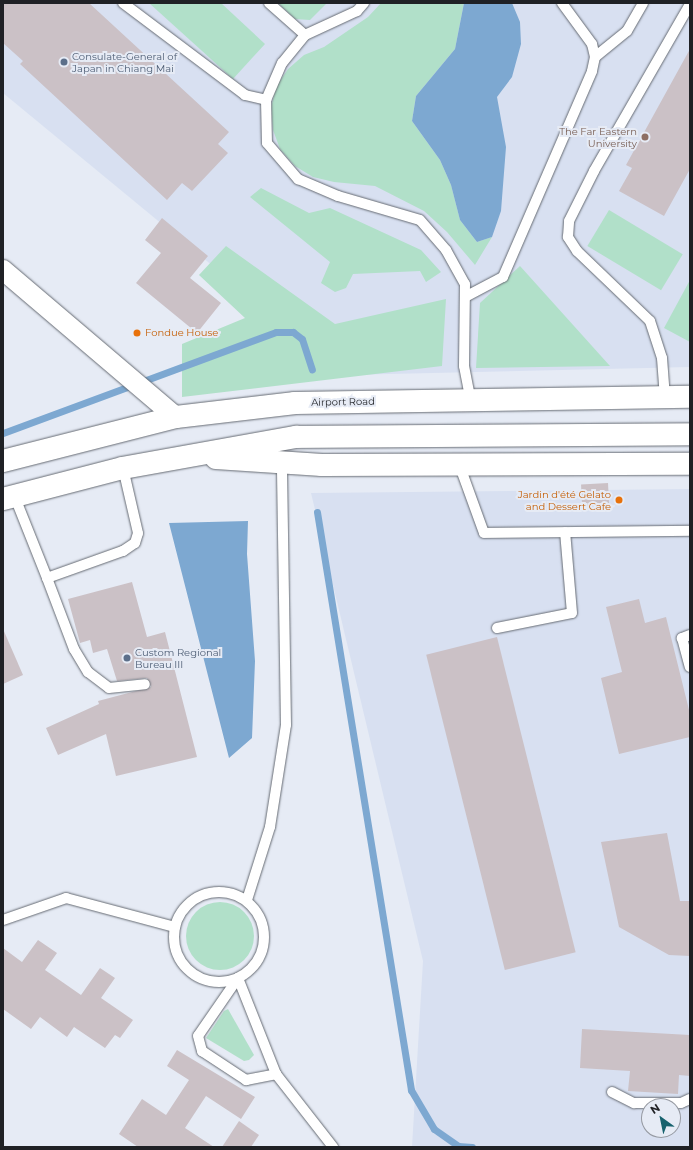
<!DOCTYPE html>
<html>
<head>
<meta charset="utf-8">
<style>
	body { margin:0 }
	#map { position:relative; width:693px; height:1150px; overflow:hidden; background:#e6ebf5; font-family:Montserrat,sans-serif }
	div>[style] { position:absolute }
	.built>* { inset:0; background:#d8e0f1 }
	.green>* { inset:0; background:#b1e0c9; transform-origin:0 0 }
	.round { border-radius:50% }
	.water>* { inset:0; background:#7da8d1 }
	.stream>* { height:7px; margin:-3.5px; padding:0 3.5px; transform-origin:3.5px; border-radius:3.5px; background:#7da8d1 }
	.building>* { inset:0; background:#cbc1c6; transform-origin:0 0 }
	.roads { filter:drop-shadow(0 0 1px #666b73) drop-shadow(0 0 1px #666b73) }
	.service>* { height:10px; margin:-5px; padding:0 5px; transform-origin:5px; border-radius:5px; background:#fff }
	.service>.ring { margin:-5px; padding:0; box-sizing:content-box; background:none; border:10px solid #fff; border-radius:50% }
	.minor>* { height:20px; margin:-10px; padding:0 10px; transform-origin:10px; border-radius:10px; background:#fff }
	.secondary>* { height:22px; margin:-11px; padding:0 11px; transform-origin:11px; border-radius:11px; background:#fff }
	.dots>* { width:11px; height:11px; translate:-50% -50%; box-sizing:border-box; border:2px solid #e6ebf5; border-radius:50% }
	span { translate:-50% -50%; white-space:nowrap; text-align:center; line-height:1.15; -webkit-text-stroke:4px #e6ebf5; paint-order:stroke }
	.service-label { font-size:10px; color:#4e5e75 }
	.left { translate:0 -50%; text-align:left }
	.education-label { font-size:10px; color:#785e54 }
	.right { translate:-100% -50%; text-align:right }
	.food-label { font-size:10px; color:#c56008 }
	.street-label { font-size:10px; color:#1f2125 }
	.frame { position:absolute; inset:0; border:4px solid #1f2125; pointer-events:none }
	.north { position:absolute; left:641px; top:1098px; width:40px; height:40px; box-sizing:border-box; background:#e6ebf5; border:1px solid #969aa2; border-radius:50%; rotate:327deg; font-size:11px; font-weight:700; line-height:16px; text-align:center; color:#1f2125 }
	.north::after { content:''; display:block; margin:auto; width:14px; height:18px; background:#17626e; clip-path:polygon(50% 0,100% 100%,50% 72%,0 100%) }
</style>
</head>
<body>
<div id="map">
	<div class="built">
		<i style="clip-path:polygon(3px 3px,690px 3px,690px 367px,345px 375px,3px 93px)"></i>
		<i style="clip-path:polygon(evenodd,690px 489px,690px 1147px,412px 1147px,423px 961px,311px 493px,690px 489px,649px 1106px,673px 1106px,673px 1130px,649px 1130px,649px 1106px)"></i>
	</div>
	<div class="green">
		<i style="clip-path:polygon(149px 3px,221px 3px,265px 44px,233px 79px)"></i>
		<i style="clip-path:polygon(278px 3px,327px 3px,310px 20px,295px 19px)"></i>
		<i style="clip-path:polygon(381px 3px,464px 3px,455px 49px,416px 96px,412px 121px,440px 160px,451px 185px,460px 220px,477px 242px,492px 237px,475px 265px,447px 232px,424px 211px,375px 186px,334px 182px,313px 177px,295px 166px,280px 149px,273px 130px,271px 108px,276px 87px,288px 69px,304px 55px,324px 47px,368px 17px)"></i>
		<i style="clip-path:polygon(261px 188px,309px 213px,330px 208px,421px 250px,441px 272px,426px 282px,420px 271px,353px 274px,346px 288px,335px 292px,321px 283px,330px 262px,250px 197px)"></i>
		<i style="left:609px;top:210px;width:86px;height:42px;rotate:31deg"></i>
		<i style="clip-path:polygon(226px 246px,335px 324px,446px 299px,442px 366px,182px 397px,182px 344px,245px 318px,199px 275px)"></i>
		<i style="clip-path:polygon(520px 266px,610px 366px,476px 368px,480px 303px)"></i>
		<i style="clip-path:polygon(690px 280px,690px 342px,664px 328px)"></i>
		<i class="round" style="left:186px;top:902px;width:68px;height:68px"></i>
		<i style="clip-path:polygon(228px 1009px,254px 1055px,249px 1060px,244px 1061px,206px 1038px,224px 1011px)"></i>
	</div>
	<div class="water">
		<i style="clip-path:polygon(464px 3px,512px 3px,520px 22px,521px 44px,512px 77px,497px 97px,506px 147px,501px 211px,492px 237px,477px 242px,460px 220px,451px 185px,440px 160px,412px 121px,416px 96px,455px 49px)"></i>
		<i style="clip-path:polygon(248px 521px,247px 554px,255px 661px,252px 738px,229px 758px,169px 523px)"></i>
	</div>
	<div class="stream">
		<i style="left:3px;top:433px;width:291px;rotate:-20.3deg"></i>
		<i style="left:276px;top:332px;width:17px"></i>
		<i style="left:293px;top:332px;width:11px;rotate:38deg"></i>
		<i style="left:302px;top:339px;width:32px;rotate:72deg"></i>
		<i style="left:317px;top:512px;width:586px;rotate:80.76deg"></i>
		<i style="left:411px;top:1090px;width:45px;rotate:59.5deg"></i>
		<i style="left:434px;top:1129px;width:29px;rotate:35deg"></i>
		<i style="left:458px;top:1146px;width:14px;rotate:4deg"></i>
	</div>
	<div class="building">
		<i style="clip-path:polygon(3px 3px,89px 3px,229px 132px,218px 144px,228px 153px,192px 191px,182px 183px,167px 200px,20px 64px,23px 61px,3px 43px)"></i>
		<i style="clip-path:polygon(690px 49px,690px 169px,664px 216px,619px 191px,632px 168px,626px 165px)"></i>
		<i style="clip-path:polygon(162px 218px,208px 256px,190px 278px,221px 303px,197px 333px,136px 283px,161px 253px,145px 240px)"></i>
		<i style="left:608px;top:483px;width:22px;height:27px;rotate:87deg"></i>
		<i style="clip-path:polygon(132px 582px,147px 637px,165px 632px,197px 757px,116px 776px,106px 734px,58px 755px,46px 728px,99px 704px,98px 701px,151px 687px,147px 678px,117px 681px,107px 649px,93px 653px,90px 640px,80px 643px,68px 599px)"></i>
		<i style="clip-path:polygon(639px 599px,645px 623px,666px 617px,690px 714px,690px 737px,619px 754px,601px 678px,622px 672px,606px 607px)"></i>
		<i style="clip-path:polygon(3px 629px,23px 675px,3px 684px)"></i>
		<i style="left:497px;top:637px;width:325px;height:73px;rotate:76deg"></i>
		<i style="clip-path:polygon(667px 833px,680px 901px,690px 901px,690px 956px,669px 955px,619px 927px,601px 842px)"></i>
		<i style="clip-path:polygon(38px 940px,57px 953px,45px 970px,81px 995px,100px 968px,115px 978px,101px 998px,133px 1020px,120px 1038px,115px 1035px,105px 1048px,74px 1027px,67px 1037px,40px 1017px,31px 1029px,3px 1009px,3px 948px,22px 962px)"></i>
		<i style="clip-path:polygon(582px 1029px,690px 1035px,690px 1076px,679px 1075px,678px 1094px,628px 1091px,630px 1071px,580px 1068px)"></i>
		<i style="clip-path:polygon(177px 1050px,255px 1097px,241px 1119px,206px 1096px,185px 1128px,214px 1147px,138px 1147px,119px 1134px,142px 1099px,166px 1115px,189px 1080px,167px 1066px)"></i>
		<i style="clip-path:polygon(239px 1121px,259px 1135px,251px 1147px,222px 1147px)"></i>
	</div>
	<div class="roads">
		<div class="service">
			<i style="left:123px;top:3px;width:153px;rotate:37deg"></i>
			<i style="left:245px;top:95px;width:22px;rotate:13deg"></i>
			<i style="left:269px;top:3px;width:48px;rotate:41.6deg"></i>
			<i style="left:364px;top:3px;width:11px;rotate:131deg"></i>
			<i style="left:357px;top:11px;width:57px;rotate:155.2deg"></i>
			<i style="left:305px;top:35px;width:36px;rotate:129deg"></i>
			<i style="left:282px;top:63px;width:40px;rotate:113.4deg"></i>
			<i style="left:266px;top:100px;width:43px;rotate:88.7deg"></i>
			<i style="left:267px;top:143px;width:48px;rotate:49.3deg"></i>
			<i style="left:298px;top:179px;width:43px;rotate:23deg"></i>
			<i style="left:338px;top:196px;width:85px;rotate:16.3deg"></i>
			<i style="left:420px;top:220px;width:40px;rotate:49deg"></i>
			<i style="left:446px;top:250px;width:39px;rotate:61deg"></i>
			<i style="left:465px;top:284px;width:82px;rotate:90.7deg"></i>
			<i style="left:464px;top:366px;width:36px;rotate:79deg"></i>
			<i style="left:595px;top:57px;width:41px;rotate:-39.1deg"></i>
			<i style="left:627px;top:31px;width:32px;rotate:-60deg"></i>
			<i style="left:465px;top:297px;width:43px;rotate:-27.8deg"></i>
			<i style="left:503px;top:277px;width:224px;rotate:-66.6deg"></i>
			<i style="left:592px;top:71px;width:14px;rotate:-78deg"></i>
			<i style="left:595px;top:57px;width:13px;rotate:-103deg"></i>
			<i style="left:592px;top:44px;width:51px;rotate:-126.2deg"></i>
			<i style="left:665px;top:398px;width:40px;rotate:-94.3deg"></i>
			<i style="left:662px;top:358px;width:39px;rotate:-108deg"></i>
			<i style="left:650px;top:321px;width:101px;rotate:-136.2deg"></i>
			<i style="left:577px;top:251px;width:17px;rotate:-123deg"></i>
			<i style="left:568px;top:237px;width:16px;rotate:-86deg"></i>
			<i style="left:569px;top:221px;width:56px;rotate:-63.4deg"></i>
			<i style="left:594px;top:171px;width:193px;rotate:-60.1deg"></i>
			<i style="left:459px;top:464px;width:73px;rotate:70.1deg"></i>
			<i style="left:484px;top:533px;width:206px;rotate:-0.6deg"></i>
			<i style="left:14px;top:495px;width:89px;rotate:68.3deg"></i>
			<i style="left:47px;top:578px;width:81px;rotate:-19.6deg"></i>
			<i style="left:123px;top:551px;width:14px;rotate:-34deg"></i>
			<i style="left:135px;top:543px;width:10px;rotate:-73deg"></i>
			<i style="left:138px;top:533px;width:67px;rotate:-103deg"></i>
			<i style="left:47px;top:578px;width:76px;rotate:69.2deg"></i>
			<i style="left:74px;top:649px;width:27px;rotate:59deg"></i>
			<i style="left:88px;top:672px;width:26px;rotate:37deg"></i>
			<i style="left:109px;top:688px;width:36px;rotate:-6deg"></i>
			<i style="left:497px;top:628px;width:76px;rotate:-11.3deg"></i>
			<i style="left:572px;top:613px;width:81px;rotate:-94.9deg"></i>
			<i style="left:690px;top:635px;width:9px;rotate:159deg"></i>
			<i style="left:682px;top:638px;width:30px;rotate:75deg"></i>
			<i class="ring" style="left:174px;top:892px;width:80px;height:80px"></i>
			<i style="left:247px;top:900px;width:77px;rotate:-72.5deg"></i>
			<i style="left:270px;top:827px;width:103px;rotate:-81.1deg"></i>
			<i style="left:286px;top:725px;width:261px;rotate:-90.9deg"></i>
			<i style="left:3px;top:920px;width:67px;rotate:-19.2deg"></i>
			<i style="left:66px;top:898px;width:113px;rotate:14.9deg"></i>
			<i style="left:238px;top:978px;width:103px;rotate:68.4deg"></i>
			<i style="left:276px;top:1074px;width:93px;rotate:52deg"></i>
			<i style="left:238px;top:978px;width:70px;rotate:124.6deg"></i>
			<i style="left:198px;top:1036px;width:16px;rotate:75deg"></i>
			<i style="left:202px;top:1051px;width:53px;rotate:33.4deg"></i>
			<i style="left:246px;top:1080px;width:31px;rotate:-11deg"></i>
			<i style="left:612px;top:1092px;width:25px;rotate:27deg"></i>
			<i style="left:634px;top:1103px;width:47px"></i>
			<i style="left:681px;top:1103px;width:10px;rotate:-24deg"></i>
		</div>
		<div class="minor">
			<i style="left:3px;top:270px;width:227px;rotate:40.4deg"></i>
		</div>
		<div class="secondary">
			<i style="left:216px;top:458px;width:106px;rotate:3.8deg"></i>
			<i style="left:322px;top:465px;width:368px;rotate:-0.2deg"></i>
			<i style="left:3px;top:461px;width:179px;rotate:-14.3deg"></i>
			<i style="left:176px;top:417px;width:120px;rotate:-6.7deg"></i>
			<i style="left:295px;top:403px;width:395px;rotate:-0.9deg"></i>
			<i style="left:3px;top:499px;width:124px;rotate:-14.5deg"></i>
			<i style="left:123px;top:468px;width:176px;rotate:-10.2deg"></i>
			<i style="left:296px;top:437px;width:394px;rotate:-0.4deg"></i>
		</div>
	</div>
	<div class="dots">
		<i style="left:64px;top:62px;background:#5c6f8a"></i>
		<i style="left:645px;top:137px;background:#8d6e63"></i>
		<i style="left:137px;top:333px;background:#e8710a"></i>
		<i style="left:619px;top:500px;background:#e8710a"></i>
		<i style="left:127px;top:658px;background:#5c6f8a"></i>
	</div>
	<div class="service-label">
		<span class="left" style="left:72px;top:62px">Consulate-General of<br>Japan in Chiang Mai</span>
		<span class="left" style="left:135px;top:658px">Custom Regional<br>Bureau III</span>
	</div>
	<div class="education-label">
		<span class="right" style="left:637px;top:137px">The Far Eastern<br>University</span>
	</div>
	<div class="food-label">
		<span class="left" style="left:145px;top:333px">Fondue House</span>
		<span class="right" style="left:611px;top:500px">Jardin d'été Gelato<br>and Dessert Cafe</span>
	</div>
	<div class="street-label">
		<span style="left:343px;top:402px;rotate:-1deg">Airport Road</span>
	</div>
	<div class="frame"></div>
	<div class="north">N</div>
</div>
</body>
</html>
